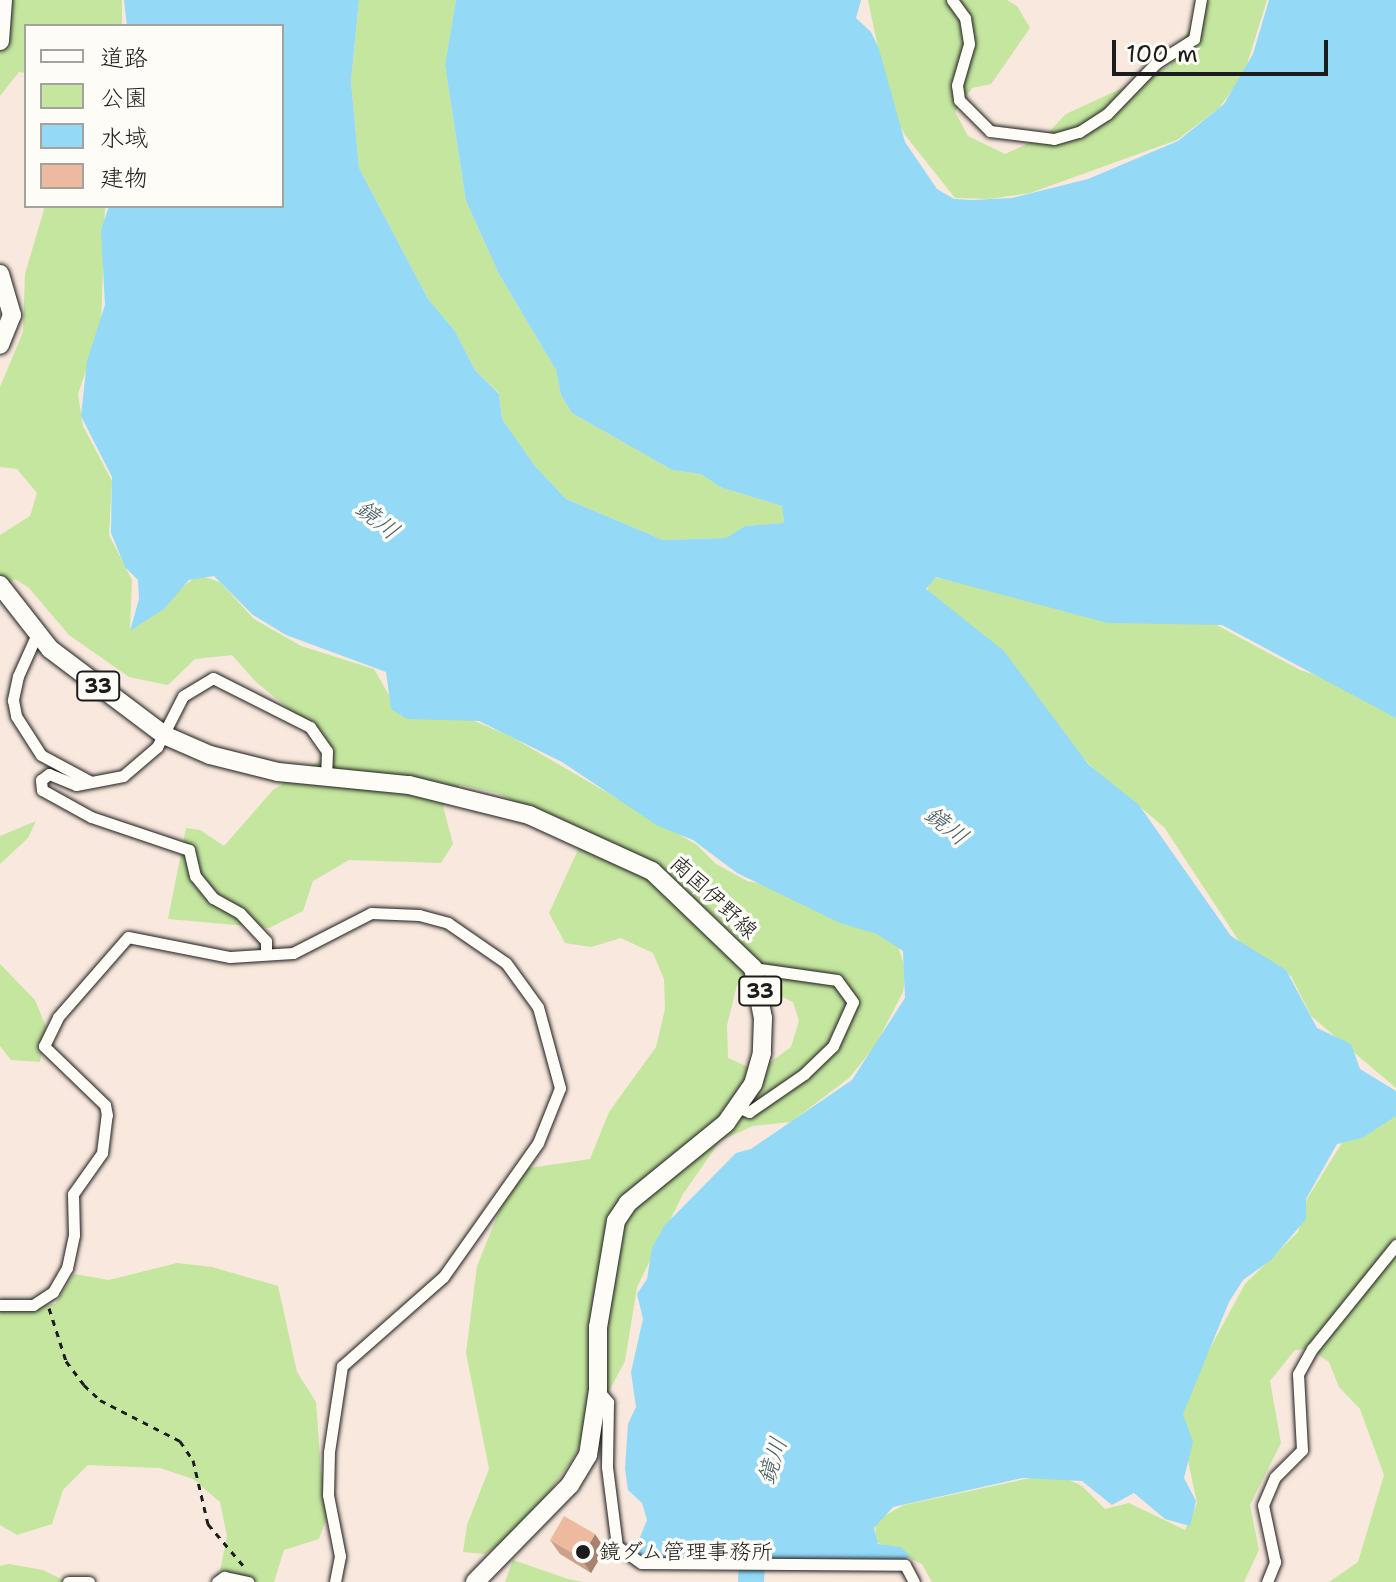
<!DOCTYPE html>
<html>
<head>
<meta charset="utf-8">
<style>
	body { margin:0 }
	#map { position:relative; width:1396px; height:1582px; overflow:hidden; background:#f8e8dd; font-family:"Shantell Sans","Klee One",sans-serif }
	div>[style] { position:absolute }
	.green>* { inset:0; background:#c4e69f }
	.water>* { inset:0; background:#94d9f6 }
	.river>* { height:26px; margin:-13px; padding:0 13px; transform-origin:13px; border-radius:13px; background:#94d9f6 }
	.path>* { height:3px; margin-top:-1.5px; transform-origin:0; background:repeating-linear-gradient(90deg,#1c1c1c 0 6px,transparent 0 12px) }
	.roads { filter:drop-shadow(0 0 2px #1c1c1c) drop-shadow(0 0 2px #1c1c1c) }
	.street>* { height:11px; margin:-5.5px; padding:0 5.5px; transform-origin:5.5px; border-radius:5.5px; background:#fdfcf7 }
	.primary>* { height:18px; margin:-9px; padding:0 9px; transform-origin:9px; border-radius:9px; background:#fdfcf7 }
	.wall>* { inset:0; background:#cca089 }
	.shaded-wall>* { inset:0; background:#a6826f }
	.building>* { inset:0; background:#edba9f; transform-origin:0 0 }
	.dots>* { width:22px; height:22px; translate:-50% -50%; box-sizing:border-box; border:4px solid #fdfcf7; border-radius:50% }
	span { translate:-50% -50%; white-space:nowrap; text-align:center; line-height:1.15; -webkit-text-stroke:7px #fdfcf7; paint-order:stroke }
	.shield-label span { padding:2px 6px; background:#fdfcf7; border:2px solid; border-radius:6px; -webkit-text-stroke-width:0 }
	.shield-label { font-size:20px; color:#1c1c1c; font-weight:700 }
	.street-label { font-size:22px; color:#1c1c1c }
	.poi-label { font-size:22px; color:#1c1c1c }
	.left { translate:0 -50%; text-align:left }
	.water-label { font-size:24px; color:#465e68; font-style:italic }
	.legend { position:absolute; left:24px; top:24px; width:260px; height:184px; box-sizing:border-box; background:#fdfcf7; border:2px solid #a3a29f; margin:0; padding:10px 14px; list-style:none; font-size:24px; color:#1c1c1c }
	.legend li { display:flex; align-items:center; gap:16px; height:40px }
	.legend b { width:40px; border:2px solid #a3a29f }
	.scale { position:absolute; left:1112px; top:40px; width:216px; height:36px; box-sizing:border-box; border:4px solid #1c1c1c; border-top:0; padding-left:10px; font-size:24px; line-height:28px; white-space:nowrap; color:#1c1c1c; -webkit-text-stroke:6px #fdfcf7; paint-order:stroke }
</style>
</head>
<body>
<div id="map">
	<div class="green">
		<i style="clip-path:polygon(0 0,122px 0,122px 26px,26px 26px,26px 73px,19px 72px,0 96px)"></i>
		<i style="clip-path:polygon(359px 0,456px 0,445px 65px,466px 201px,499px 274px,556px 370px,561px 395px,572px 413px,672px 470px,701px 474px,720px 487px,782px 506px,784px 523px,745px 526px,726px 538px,663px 540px,566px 499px,535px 466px,502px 419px,499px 393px,475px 370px,455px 331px,428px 299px,359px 168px,351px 81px)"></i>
		<i style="clip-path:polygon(868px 0,1007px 0,1017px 6px,1030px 28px,991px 84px,972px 88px,955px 112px,968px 136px,1005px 154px,1046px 135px,1066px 114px,1170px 66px,1191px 25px,1195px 0,1267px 0,1244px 74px,1219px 108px,1177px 140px,1030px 193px,989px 199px,955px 198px,905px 135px,890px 106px)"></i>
		<i style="clip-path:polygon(evenodd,45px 206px,105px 206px,101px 327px,78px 394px,83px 426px,112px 481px,109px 535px,132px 580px,130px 629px,198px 575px,220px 582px,254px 619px,301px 646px,374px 669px,401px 716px,472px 720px,510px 736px,697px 845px,716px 864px,747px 881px,772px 886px,850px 924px,874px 926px,897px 943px,906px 972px,903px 992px,875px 1046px,849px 1078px,791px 1122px,753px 1126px,720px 1141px,683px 1194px,637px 1287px,625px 1361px,571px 1462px,523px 1528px,485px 1554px,463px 1552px,467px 1525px,489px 1469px,466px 1353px,477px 1266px,516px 1170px,590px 1159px,609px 1112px,656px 1047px,665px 1009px,664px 979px,653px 953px,621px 938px,591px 947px,565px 943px,549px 913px,578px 850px,571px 828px,497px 793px,460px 785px,443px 806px,453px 844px,441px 863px,349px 860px,313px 881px,303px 911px,269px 928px,168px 919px,186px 828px,200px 830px,224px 846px,273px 790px,328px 755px,316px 731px,256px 682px,232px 655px,195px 659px,168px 685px,129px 677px,69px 635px,29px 588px,15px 579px,0 592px,0 535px,30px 516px,37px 493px,17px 469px,0 467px,0 387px,23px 332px,25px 274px,45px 206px,737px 985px,770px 991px,793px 1002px,799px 1021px,791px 1047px,772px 1061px,748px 1067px,728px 1058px,727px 1025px,737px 985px)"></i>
		<i style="clip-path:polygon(931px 577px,1200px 616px,1300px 670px,1343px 684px,1396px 713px,1396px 1088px,1311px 1016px,1291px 976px,1243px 947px,1164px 827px,1093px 768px,925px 599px)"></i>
		<i style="clip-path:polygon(36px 821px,28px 838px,0 864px,0 836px)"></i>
		<i style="clip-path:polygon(0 964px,35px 1000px,46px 1027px,40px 1062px,11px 1060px,0 1046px)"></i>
		<i style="clip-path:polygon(1396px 1111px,1396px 1582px,1329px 1582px,1358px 1562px,1384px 1475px,1360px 1409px,1339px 1387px,1329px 1362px,1310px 1349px,1295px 1350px,1270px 1381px,1281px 1443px,1250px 1505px,1259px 1550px,1244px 1582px,932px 1582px,922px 1564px,876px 1542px,875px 1521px,904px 1505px,1054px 1473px,1082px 1486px,1105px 1509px,1129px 1503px,1185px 1530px,1197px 1503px,1177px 1409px,1245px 1284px,1298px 1232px,1307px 1199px,1345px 1138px)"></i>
		<i style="clip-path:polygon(177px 1263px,212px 1267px,278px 1286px,297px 1372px,316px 1402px,321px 1472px,331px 1505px,319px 1539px,284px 1550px,274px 1582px,227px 1582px,220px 1571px,227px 1536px,220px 1502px,193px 1479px,160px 1468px,88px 1465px,63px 1490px,52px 1524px,17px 1535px,0 1525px,0 1300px,21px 1308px,55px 1304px,74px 1274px,109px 1280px)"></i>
		<i style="clip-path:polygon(513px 1560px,568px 1579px,584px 1582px,505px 1582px)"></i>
		<i style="clip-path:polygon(9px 1564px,43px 1570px,67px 1582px,0 1582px,0 1566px)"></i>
	</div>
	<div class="water">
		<i style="clip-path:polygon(124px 0,359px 0,351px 81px,359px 168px,428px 299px,455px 331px,475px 370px,499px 394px,502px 419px,535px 466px,566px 499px,663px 540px,726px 538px,745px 526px,784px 523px,782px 506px,720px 487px,701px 474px,672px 470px,572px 413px,561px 395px,556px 370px,499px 274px,466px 201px,445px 65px,456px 0,861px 0,856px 18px,871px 32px,879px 49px,905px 142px,937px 189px,954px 199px,973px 200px,1012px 198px,1088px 179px,1178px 141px,1224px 104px,1253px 54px,1269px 0,1396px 0,1396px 718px,1222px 625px,1108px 623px,936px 577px,926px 589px,1004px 651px,1088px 764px,1139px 805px,1231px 936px,1286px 970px,1317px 1028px,1351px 1044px,1360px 1069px,1396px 1091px,1396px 1116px,1362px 1138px,1337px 1144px,1306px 1199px,1306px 1219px,1271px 1260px,1243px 1280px,1229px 1302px,1183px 1414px,1193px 1442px,1184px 1478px,1196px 1501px,1190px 1526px,1165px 1519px,1134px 1493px,1112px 1505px,1082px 1481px,1023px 1478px,893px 1507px,874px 1528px,878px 1544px,901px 1547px,910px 1556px,904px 1560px,642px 1558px,634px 1552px,647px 1520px,642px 1503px,628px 1490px,625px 1469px,628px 1424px,636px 1407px,631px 1372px,643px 1319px,637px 1294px,647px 1279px,652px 1248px,664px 1226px,736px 1153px,751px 1149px,852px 1080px,905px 998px,903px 951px,877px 934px,840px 923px,737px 873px,693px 840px,658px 826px,562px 762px,479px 721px,407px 719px,391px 709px,386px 672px,286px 635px,253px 615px,214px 576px,189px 580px,164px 609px,130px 631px,139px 599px,138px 580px,125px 567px,111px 533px,112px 477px,81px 416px,87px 361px,105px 305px,101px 230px,109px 206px,282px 206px,282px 26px,127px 26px)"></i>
	</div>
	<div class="river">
		<i style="left:751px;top:1582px;width:48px;rotate:-87.6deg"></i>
	</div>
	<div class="path">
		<i style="left:49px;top:1308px;width:56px;rotate:72.2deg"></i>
		<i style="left:66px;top:1361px;width:30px;rotate:53deg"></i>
		<i style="left:84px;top:1385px;width:22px;rotate:43deg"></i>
		<i style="left:100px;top:1400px;width:90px;rotate:27.1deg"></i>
		<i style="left:180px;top:1441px;width:23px;rotate:56deg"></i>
		<i style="left:193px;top:1460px;width:66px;rotate:76.8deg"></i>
		<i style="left:208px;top:1524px;width:60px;rotate:49.7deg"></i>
	</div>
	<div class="roads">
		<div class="street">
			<i style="left:952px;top:0;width:22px;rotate:54deg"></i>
			<i style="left:965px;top:18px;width:26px;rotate:81deg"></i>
			<i style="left:969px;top:44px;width:43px;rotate:106.3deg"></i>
			<i style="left:957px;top:85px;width:15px;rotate:82deg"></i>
			<i style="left:959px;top:100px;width:44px;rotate:45deg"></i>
			<i style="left:990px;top:131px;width:64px;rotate:7.1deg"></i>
			<i style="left:1054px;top:139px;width:26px;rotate:-16deg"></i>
			<i style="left:1079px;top:132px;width:33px;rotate:-33deg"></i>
			<i style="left:1107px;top:114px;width:71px;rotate:-46.1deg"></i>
			<i style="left:1156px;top:63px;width:45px;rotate:-32.3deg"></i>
			<i style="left:1194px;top:39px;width:40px;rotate:-80deg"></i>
			<i style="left:36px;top:636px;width:44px;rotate:114.2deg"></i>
			<i style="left:18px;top:676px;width:25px;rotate:102deg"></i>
			<i style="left:13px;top:700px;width:16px;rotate:79deg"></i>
			<i style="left:16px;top:716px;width:46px;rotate:57.3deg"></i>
			<i style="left:41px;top:755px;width:55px;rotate:28.4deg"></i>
			<i style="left:266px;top:953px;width:12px;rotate:-90deg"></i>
			<i style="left:266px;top:941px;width:38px;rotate:-133deg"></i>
			<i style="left:240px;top:913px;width:31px;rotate:-151deg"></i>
			<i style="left:213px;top:898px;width:28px;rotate:-129deg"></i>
			<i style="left:195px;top:876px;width:27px;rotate:-103deg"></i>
			<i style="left:189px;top:850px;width:103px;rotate:-161.4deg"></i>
			<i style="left:91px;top:817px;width:56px;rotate:-151.1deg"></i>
			<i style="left:42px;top:790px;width:10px;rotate:-96deg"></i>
			<i style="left:41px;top:780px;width:10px;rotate:-37deg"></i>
			<i style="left:49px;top:774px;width:29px;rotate:22deg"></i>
			<i style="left:76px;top:785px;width:48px;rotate:-10.8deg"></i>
			<i style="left:123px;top:776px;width:45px;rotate:-40.5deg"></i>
			<i style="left:157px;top:747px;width:57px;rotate:-63deg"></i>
			<i style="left:183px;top:696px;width:35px;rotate:-31deg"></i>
			<i style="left:213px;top:678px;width:109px;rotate:26.8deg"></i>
			<i style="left:310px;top:727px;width:29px;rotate:55deg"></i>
			<i style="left:327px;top:751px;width:25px;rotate:92deg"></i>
			<i style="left:740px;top:1108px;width:10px;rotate:24deg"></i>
			<i style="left:749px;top:1112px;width:67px;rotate:-34.6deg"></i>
			<i style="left:804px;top:1074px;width:40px;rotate:-44deg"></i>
			<i style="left:833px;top:1046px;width:48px;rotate:-65.6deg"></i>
			<i style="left:853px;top:1002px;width:27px;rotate:-126deg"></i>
			<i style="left:837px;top:980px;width:85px;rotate:-171.9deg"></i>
			<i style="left:0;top:1305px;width:33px"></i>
			<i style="left:33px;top:1305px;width:24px;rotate:-33deg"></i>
			<i style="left:53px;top:1292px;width:28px;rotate:-60deg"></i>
			<i style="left:67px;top:1268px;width:34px;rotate:-78deg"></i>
			<i style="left:74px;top:1235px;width:41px;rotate:-91.4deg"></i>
			<i style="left:73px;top:1194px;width:50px;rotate:-54.7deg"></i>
			<i style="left:102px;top:1153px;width:38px;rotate:-83deg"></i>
			<i style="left:107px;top:1115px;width:10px;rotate:-101deg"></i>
			<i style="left:105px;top:1105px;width:85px;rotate:-136deg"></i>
			<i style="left:44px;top:1046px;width:32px;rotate:-64deg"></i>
			<i style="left:58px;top:1017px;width:106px;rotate:-48.8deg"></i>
			<i style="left:128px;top:937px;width:104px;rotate:11.1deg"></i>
			<i style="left:230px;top:957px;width:63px;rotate:-3.6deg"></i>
			<i style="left:293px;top:953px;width:88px;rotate:-27.1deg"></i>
			<i style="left:371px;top:913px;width:48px;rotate:2.4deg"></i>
			<i style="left:419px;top:915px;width:30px;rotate:15deg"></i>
			<i style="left:448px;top:923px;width:70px;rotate:34.6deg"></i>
			<i style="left:506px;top:963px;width:54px;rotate:54deg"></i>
			<i style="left:538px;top:1007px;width:84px;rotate:74.8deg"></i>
			<i style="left:560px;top:1088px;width:59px;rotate:111.8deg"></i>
			<i style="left:538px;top:1143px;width:164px;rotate:125.3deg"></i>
			<i style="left:443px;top:1277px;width:135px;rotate:138.6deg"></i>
			<i style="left:342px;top:1366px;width:87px;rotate:98.6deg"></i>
			<i style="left:329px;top:1452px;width:43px;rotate:91.3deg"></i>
			<i style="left:328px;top:1495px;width:62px;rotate:78.9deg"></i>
			<i style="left:340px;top:1556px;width:26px;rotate:101deg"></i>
			<i style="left:598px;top:1390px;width:16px;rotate:50deg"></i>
			<i style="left:608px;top:1402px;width:65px;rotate:90.9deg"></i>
			<i style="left:607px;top:1467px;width:80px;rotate:82.8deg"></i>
			<i style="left:617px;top:1546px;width:29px;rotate:35deg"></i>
			<i style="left:641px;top:1563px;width:264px;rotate:0.4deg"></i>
			<i style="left:905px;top:1565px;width:19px;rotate:62deg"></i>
			<i style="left:68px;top:1582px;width:21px"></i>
			<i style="left:217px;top:1582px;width:9px;rotate:-36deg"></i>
			<i style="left:224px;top:1577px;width:25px;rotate:12deg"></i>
			<i style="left:1267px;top:1582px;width:22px;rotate:-68deg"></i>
			<i style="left:1275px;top:1562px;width:58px;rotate:-101.9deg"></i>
			<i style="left:1263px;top:1505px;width:30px;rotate:-67deg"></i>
			<i style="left:1275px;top:1477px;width:38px;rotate:-45deg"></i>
			<i style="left:1302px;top:1450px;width:76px;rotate:-93deg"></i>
			<i style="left:1298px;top:1374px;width:29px;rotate:-61deg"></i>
			<i style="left:1312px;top:1349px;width:134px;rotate:-51.1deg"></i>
		</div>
		<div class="primary">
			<i style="left:0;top:41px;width:41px;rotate:-85.8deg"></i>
			<i style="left:0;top:274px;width:43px;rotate:73.7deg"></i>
			<i style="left:12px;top:315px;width:32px;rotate:112deg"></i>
			<i style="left:0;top:585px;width:81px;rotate:52deg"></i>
			<i style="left:50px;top:649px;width:143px;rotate:37deg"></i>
			<i style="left:164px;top:735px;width:50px;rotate:23.5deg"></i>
			<i style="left:210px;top:755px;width:70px;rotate:14deg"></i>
			<i style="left:278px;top:772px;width:132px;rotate:5.7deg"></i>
			<i style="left:409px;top:785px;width:124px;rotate:14deg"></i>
			<i style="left:529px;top:815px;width:135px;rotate:24.5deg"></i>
			<i style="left:652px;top:871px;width:140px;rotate:43.8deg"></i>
			<i style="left:753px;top:968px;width:51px;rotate:78.7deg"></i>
			<i style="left:763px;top:1018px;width:35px;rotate:92deg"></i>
			<i style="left:762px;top:1053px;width:32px;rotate:106deg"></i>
			<i style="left:753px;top:1084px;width:47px;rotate:124.7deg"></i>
			<i style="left:726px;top:1123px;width:127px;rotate:140.8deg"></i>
			<i style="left:628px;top:1203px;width:22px;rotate:124deg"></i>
			<i style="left:616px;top:1221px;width:108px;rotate:99.6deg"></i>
			<i style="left:598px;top:1327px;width:63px;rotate:90deg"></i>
			<i style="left:598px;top:1390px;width:66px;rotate:98.7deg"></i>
			<i style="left:588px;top:1455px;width:35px;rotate:121deg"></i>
			<i style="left:570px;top:1485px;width:136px;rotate:134.4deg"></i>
		</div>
	</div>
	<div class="wall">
		<i style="clip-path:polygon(550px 1540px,605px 1549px,591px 1573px,560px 1554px)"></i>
	</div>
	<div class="shaded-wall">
		<i style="clip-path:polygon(595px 1534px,605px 1549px,591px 1573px,581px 1558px)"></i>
	</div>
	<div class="building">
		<i style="left:564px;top:1516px;width:36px;height:28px;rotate:30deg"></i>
	</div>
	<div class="dots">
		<i style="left:583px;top:1552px;background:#1c1c1c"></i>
	</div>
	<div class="shield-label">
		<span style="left:98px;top:686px">33</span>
		<span style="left:760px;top:991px">33</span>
	</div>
	<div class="street-label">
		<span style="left:714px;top:897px;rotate:43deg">南国伊野線</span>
	</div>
	<div class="poi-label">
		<span class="left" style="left:599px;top:1552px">鏡ダム管理事務所</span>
	</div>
	<div class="water-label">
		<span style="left:377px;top:520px;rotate:38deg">鏡川</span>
		<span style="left:946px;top:826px;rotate:38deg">鏡川</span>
		<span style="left:773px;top:1461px;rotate:-72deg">鏡川</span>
	</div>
	<ul class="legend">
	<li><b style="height:10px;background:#fdfcf7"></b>道路</li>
	<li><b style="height:22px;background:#c4e69f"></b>公園</li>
	<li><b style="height:22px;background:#94d9f6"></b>水域</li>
	<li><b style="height:22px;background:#edba9f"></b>建物</li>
	</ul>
	<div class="scale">100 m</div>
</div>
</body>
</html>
